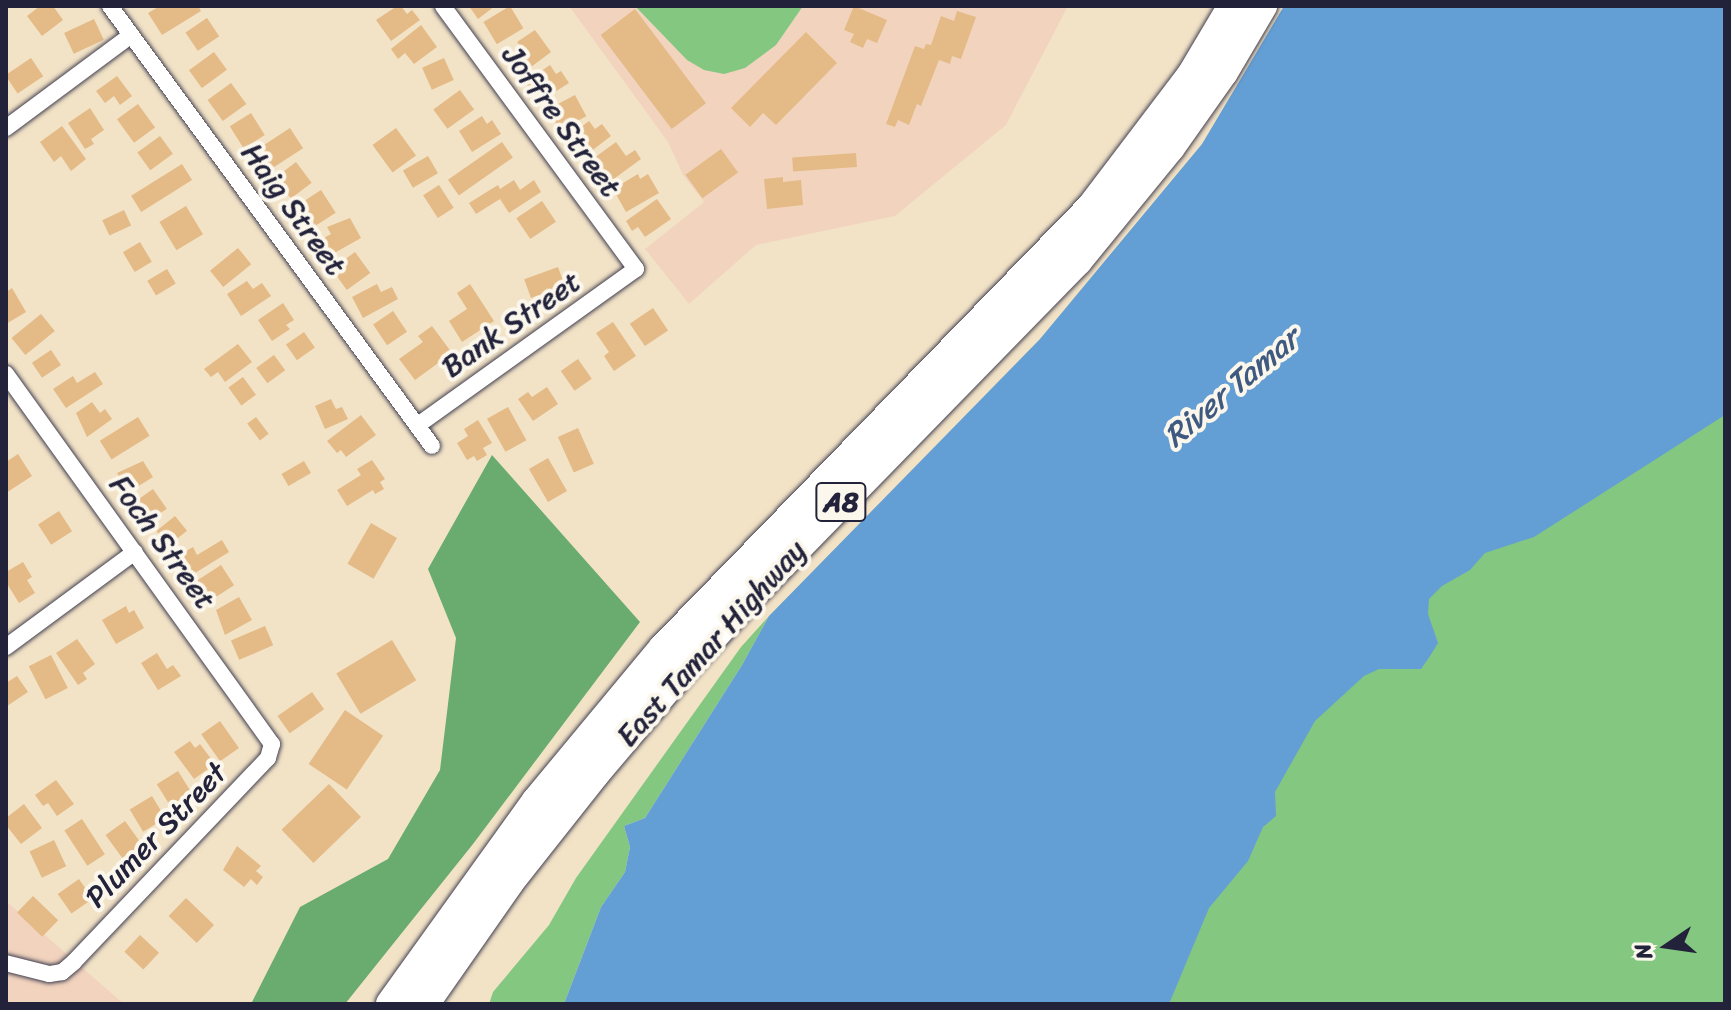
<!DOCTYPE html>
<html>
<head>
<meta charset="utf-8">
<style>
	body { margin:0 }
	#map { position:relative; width:1731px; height:1010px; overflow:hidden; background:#f2e3c7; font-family:Sriracha,sans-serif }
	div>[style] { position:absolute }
	.built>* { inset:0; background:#f2d4be }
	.green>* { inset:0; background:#83c781 }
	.forest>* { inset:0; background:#6aac6f }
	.water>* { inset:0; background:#639fd4 }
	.building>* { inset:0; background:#e4ba87; transform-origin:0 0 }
	.roads { filter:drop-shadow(0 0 2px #413f50) drop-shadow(0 0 2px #413f50) }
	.street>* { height:16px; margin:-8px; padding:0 8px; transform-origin:8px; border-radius:8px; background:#fff }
	.highway>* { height:30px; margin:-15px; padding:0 15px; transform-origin:15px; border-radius:15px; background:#fff }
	span { translate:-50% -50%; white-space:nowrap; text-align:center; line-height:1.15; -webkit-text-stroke:8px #fbf7ec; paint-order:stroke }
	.shield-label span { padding:2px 6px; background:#fbf7ec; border:2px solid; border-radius:6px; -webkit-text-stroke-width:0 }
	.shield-label { font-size:28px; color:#22223b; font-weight:700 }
	.street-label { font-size:30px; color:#22223b }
	.water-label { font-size:32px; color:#3f5a80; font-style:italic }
	.frame { position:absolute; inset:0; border:8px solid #22223b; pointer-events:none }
	.north { position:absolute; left:1627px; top:906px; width:80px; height:80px; -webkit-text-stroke:6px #fbf7ec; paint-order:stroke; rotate:257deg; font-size:22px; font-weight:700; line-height:32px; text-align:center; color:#22223b }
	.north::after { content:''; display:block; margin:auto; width:28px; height:36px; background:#22223b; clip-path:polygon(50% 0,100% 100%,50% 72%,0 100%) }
</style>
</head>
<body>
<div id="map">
	<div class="built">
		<i style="clip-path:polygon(569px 6px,1068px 6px,1006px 125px,895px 216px,756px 245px,689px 304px,645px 249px,704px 202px,683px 175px,668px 142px)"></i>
		<i style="clip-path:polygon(6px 901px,124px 1004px,6px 1004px)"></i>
	</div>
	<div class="green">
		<i style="clip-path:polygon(635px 6px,803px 6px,776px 45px,745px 68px,724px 74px,704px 70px,687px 60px)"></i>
		<i style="clip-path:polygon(1725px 178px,1725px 1004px,1143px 1004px,1239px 720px)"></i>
		<i style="clip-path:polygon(769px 616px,742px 665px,645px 818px,624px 826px,630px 847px,625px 872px,601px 907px,564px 1004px,489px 1004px,493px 992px,549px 925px,576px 878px,741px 647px)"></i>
	</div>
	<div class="forest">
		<i style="clip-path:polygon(492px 455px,640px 622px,473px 844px,345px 1004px,251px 1004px,300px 907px,388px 859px,440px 770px,456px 638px,428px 569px)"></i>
	</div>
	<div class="water">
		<i style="clip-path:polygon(1284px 6px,1725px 6px,1725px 415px,1534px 537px,1485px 553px,1470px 570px,1442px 586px,1429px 599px,1428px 614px,1438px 643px,1430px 656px,1421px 669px,1379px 669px,1364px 676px,1315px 721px,1275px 792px,1276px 816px,1263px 827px,1248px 861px,1209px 908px,1169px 1004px,564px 1004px,601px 907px,625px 872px,630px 847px,624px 826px,645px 818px,742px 665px,769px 616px,1040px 339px,1202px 144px)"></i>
	</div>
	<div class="building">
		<i style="clip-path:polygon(40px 6px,53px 6px,63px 20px,42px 36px,27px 16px)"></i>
		<i style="clip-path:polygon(160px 6px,198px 6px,201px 11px,162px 35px,148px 13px)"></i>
		<i style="clip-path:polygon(397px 6px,401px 6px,407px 14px,412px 10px,420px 20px,391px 41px,376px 20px)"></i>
		<i style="clip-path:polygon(469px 6px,495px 6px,478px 19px)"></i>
		<i style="left:510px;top:6px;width:26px;height:31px;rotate:59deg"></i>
		<i style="clip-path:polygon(854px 6px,887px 20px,877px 43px,867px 39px,863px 48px,850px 42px,854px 34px,844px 30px)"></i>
		<i style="left:635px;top:9px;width:118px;height:43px;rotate:53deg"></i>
		<i style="clip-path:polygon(957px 11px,976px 17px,961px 59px,952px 56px,950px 64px,939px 60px,921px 106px,917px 104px,909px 125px,898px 120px,895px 127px,886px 124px,915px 46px,924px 49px,926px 44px,931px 45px,941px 16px,954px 21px)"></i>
		<i style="left:207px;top:18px;width:22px;height:26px;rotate:56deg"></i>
		<i style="left:94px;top:19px;width:23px;height:33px;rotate:65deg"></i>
		<i style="clip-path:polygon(421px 25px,437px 47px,414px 64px,405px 53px,398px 59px,391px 49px)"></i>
		<i style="clip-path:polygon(535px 30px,551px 52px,523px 73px,509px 55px,521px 47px,517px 42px)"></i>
		<i style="clip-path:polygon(806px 32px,837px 63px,776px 125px,763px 113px,750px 127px,731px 108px)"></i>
		<i style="left:214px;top:52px;width:22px;height:31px;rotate:54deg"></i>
		<i style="left:31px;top:58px;width:22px;height:31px;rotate:56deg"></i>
		<i style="left:444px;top:58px;width:24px;height:24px;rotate:66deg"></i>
		<i style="clip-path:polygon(550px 65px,556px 74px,561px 71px,569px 83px,539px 102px,525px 82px)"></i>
		<i style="clip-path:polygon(117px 76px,132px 96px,120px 105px,114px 96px,105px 103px,96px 91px)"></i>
		<i style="left:231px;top:83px;width:26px;height:29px;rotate:54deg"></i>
		<i style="left:460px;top:90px;width:24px;height:33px;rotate:54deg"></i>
		<i style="left:575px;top:95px;width:24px;height:30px;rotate:62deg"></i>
		<i style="left:138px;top:104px;width:29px;height:26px;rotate:54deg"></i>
		<i style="clip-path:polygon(90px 108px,104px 130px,91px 139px,94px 144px,85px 149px,68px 123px)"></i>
		<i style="left:251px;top:113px;width:26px;height:25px;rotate:58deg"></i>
		<i style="clip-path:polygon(482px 116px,487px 124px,492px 120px,501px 134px,472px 152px,459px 131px)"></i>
		<i style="clip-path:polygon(589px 121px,595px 129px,602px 124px,611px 136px,581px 159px,571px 146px,583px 137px,577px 130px)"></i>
		<i style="clip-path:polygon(62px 126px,86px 159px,71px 171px,61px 156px,54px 162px,40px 142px)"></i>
		<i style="left:290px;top:128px;width:24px;height:53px;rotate:57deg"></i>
		<i style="left:396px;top:128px;width:34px;height:29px;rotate:54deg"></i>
		<i style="left:160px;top:136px;width:22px;height:28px;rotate:54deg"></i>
		<i style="left:502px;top:142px;width:19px;height:66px;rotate:55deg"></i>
		<i style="clip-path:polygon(616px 142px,626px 156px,635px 150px,641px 159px,611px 181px,594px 158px)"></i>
		<i style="left:721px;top:149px;width:29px;height:44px;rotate:54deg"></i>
		<i style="left:856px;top:153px;width:14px;height:64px;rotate:86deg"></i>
		<i style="left:428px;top:156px;width:20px;height:29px;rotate:60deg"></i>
		<i style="left:296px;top:162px;width:26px;height:26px;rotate:53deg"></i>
		<i style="left:182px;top:164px;width:19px;height:60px;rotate:58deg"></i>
		<i style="clip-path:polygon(638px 174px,640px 179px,648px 174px,659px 193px,626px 212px,613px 189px)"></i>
		<i style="clip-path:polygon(783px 177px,783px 182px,801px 180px,803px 205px,767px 209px,764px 179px)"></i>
		<i style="clip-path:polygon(514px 180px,520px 190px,534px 180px,541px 192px,509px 213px,500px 199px,476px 214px,469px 203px,498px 185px,500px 189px)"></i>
		<i style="left:439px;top:185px;width:27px;height:19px;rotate:57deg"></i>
		<i style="left:321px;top:190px;width:27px;height:32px;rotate:57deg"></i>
		<i style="clip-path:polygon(657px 199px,671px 219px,645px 237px,638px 227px,632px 231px,626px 221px)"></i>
		<i style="left:542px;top:201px;width:25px;height:31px;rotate:56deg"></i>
		<i style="left:186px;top:206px;width:33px;height:31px;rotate:59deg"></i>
		<i style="left:124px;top:210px;width:17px;height:24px;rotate:65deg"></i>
		<i style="clip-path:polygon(350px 218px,361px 238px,329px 256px,320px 240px,331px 234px,327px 227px)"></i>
		<i style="left:140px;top:242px;width:23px;height:20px;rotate:59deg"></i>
		<i style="left:238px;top:248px;width:21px;height:36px;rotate:51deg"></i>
		<i style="left:355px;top:252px;width:26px;height:29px;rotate:54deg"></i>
		<i style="left:558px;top:267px;width:20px;height:36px;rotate:70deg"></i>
		<i style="left:167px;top:269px;width:17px;height:23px;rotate:59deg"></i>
		<i style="clip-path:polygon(247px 281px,253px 289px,262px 283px,271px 296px,241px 316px,227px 294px)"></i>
		<i style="clip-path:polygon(377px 284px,381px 292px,392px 287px,398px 299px,363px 318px,352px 297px)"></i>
		<i style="clip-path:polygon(470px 284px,494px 321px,462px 342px,449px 321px,467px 309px,457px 293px)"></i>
		<i style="clip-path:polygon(12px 288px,26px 312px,6px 324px,6px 292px)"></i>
		<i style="clip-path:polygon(283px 303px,294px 320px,286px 325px,290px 329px,272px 341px,258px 320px)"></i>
		<i style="left:653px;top:308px;width:27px;height:28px;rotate:56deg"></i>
		<i style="left:393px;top:311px;width:25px;height:24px;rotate:56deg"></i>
		<i style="left:41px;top:314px;width:22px;height:38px;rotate:51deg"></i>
		<i style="clip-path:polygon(613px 322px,636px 356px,614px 371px,604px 356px,609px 352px,596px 333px)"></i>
		<i style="clip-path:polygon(432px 326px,452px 353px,415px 380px,399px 359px,423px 342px,418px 336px)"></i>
		<i style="left:304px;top:332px;width:19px;height:22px;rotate:55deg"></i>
		<i style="clip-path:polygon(238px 344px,252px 362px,225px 382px,218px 372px,211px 377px,204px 369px)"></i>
		<i style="left:51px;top:350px;width:18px;height:23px;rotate:56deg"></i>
		<i style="left:274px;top:355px;width:19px;height:22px;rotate:54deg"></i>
		<i style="left:578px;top:359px;width:24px;height:21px;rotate:55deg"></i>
		<i style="clip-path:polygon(95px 372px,103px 384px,66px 408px,53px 389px,73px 376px,77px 383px)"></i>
		<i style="left:243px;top:377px;width:22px;height:18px;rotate:54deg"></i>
		<i style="clip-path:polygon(547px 387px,558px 404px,533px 421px,518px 399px,528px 392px,532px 397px)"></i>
		<i style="clip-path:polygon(331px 399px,336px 409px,342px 407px,348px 419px,325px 429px,315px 406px)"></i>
		<i style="clip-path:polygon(92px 402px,100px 413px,105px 409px,112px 419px,87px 437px,76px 413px)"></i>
		<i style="left:508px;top:407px;width:38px;height:24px;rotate:61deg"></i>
		<i style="clip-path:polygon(361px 415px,376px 435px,346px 457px,341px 450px,337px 453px,327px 441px)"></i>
		<i style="left:138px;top:417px;width:22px;height:45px;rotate:58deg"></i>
		<i style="left:256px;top:417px;width:21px;height:11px;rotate:53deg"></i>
		<i style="clip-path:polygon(478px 420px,492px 443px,483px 448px,487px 455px,477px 461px,474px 456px,467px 460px,457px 443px,468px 436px,464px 429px)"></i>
		<i style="left:578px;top:428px;width:39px;height:22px;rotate:66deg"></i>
		<i style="clip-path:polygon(18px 454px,32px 476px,6px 493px,6px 462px)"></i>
		<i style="left:548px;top:458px;width:38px;height:22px;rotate:60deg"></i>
		<i style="clip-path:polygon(372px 460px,385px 479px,380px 482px,384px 489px,375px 494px,373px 490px,347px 506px,337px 490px,361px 475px,357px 469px)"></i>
		<i style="clip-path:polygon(143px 461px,153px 477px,129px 492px,117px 473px)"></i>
		<i style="left:304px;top:461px;width:14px;height:26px;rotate:60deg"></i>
		<i style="left:153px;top:489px;width:24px;height:26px;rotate:55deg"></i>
		<i style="left:59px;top:511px;width:24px;height:25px;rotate:57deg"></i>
		<i style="left:175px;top:516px;width:19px;height:24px;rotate:51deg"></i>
		<i style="left:371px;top:523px;width:30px;height:47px;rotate:30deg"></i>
		<i style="clip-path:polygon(222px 540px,229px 552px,187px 578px,174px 558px,193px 547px,197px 555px)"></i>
		<i style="clip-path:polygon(23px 562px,32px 577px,27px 580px,35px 593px,19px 603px,6px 582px,6px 572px)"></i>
		<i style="left:221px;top:565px;width:24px;height:33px;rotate:57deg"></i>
		<i style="clip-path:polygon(239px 597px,252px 620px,225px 635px,216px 610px)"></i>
		<i style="clip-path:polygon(126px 606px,129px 613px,134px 610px,144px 628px,116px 644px,102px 620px)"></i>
		<i style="left:265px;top:626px;width:21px;height:37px;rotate:67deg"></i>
		<i style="clip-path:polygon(77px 639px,95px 664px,83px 673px,87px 679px,78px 685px,56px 653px)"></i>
		<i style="left:392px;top:640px;width:47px;height:65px;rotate:59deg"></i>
		<i style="clip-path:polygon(157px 653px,167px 669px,173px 665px,181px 676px,158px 690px,141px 663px)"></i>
		<i style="left:51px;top:655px;width:37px;height:25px;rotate:63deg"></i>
		<i style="clip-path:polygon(17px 676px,28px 692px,7px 706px,6px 683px)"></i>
		<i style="left:312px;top:692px;width:21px;height:42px;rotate:55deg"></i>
		<i style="left:345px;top:710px;width:46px;height:65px;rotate:34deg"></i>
		<i style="left:220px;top:721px;width:33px;height:23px;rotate:55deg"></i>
		<i style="clip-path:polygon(190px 741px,195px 748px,200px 744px,215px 764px,194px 779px,174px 752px)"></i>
		<i style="left:178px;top:771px;width:28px;height:25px;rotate:58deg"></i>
		<i style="clip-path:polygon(56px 780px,74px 804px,57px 816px,48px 803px,43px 806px,35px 795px)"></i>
		<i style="left:329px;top:784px;width:46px;height:66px;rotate:46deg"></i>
		<i style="left:152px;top:796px;width:26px;height:26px;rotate:59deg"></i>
		<i style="clip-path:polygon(24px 804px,42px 828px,21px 844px,6px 825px,6px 818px)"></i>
		<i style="left:82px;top:819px;width:42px;height:21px;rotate:57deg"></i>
		<i style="left:125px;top:821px;width:32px;height:24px;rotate:54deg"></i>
		<i style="left:54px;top:840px;width:29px;height:27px;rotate:65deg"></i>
		<i style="clip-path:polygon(237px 846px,261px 866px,256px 871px,263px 877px,257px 885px,251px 879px,244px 887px,223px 870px)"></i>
		<i style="left:79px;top:879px;width:24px;height:26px;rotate:55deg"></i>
		<i style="left:33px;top:896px;width:35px;height:23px;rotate:44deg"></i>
		<i style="left:186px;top:898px;width:39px;height:25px;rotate:44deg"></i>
		<i style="left:140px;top:935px;width:26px;height:23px;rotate:43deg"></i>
	</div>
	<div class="roads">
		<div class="street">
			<i style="left:110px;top:6px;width:545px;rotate:53.8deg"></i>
			<i style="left:6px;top:128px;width:156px;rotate:-36.6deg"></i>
			<i style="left:6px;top:374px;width:456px;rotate:54.3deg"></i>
			<i style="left:272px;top:744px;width:15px;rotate:106deg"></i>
			<i style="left:268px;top:758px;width:282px;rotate:133.6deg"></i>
			<i style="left:74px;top:962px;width:16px;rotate:140deg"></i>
			<i style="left:62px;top:972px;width:13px;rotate:171deg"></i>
			<i style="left:49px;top:974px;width:44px;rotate:-165.7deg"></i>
			<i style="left:418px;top:425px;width:268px;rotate:-35.6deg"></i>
			<i style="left:636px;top:269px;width:326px;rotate:-126.3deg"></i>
			<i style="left:6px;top:647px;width:160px;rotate:-36.4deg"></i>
		</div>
		<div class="highway">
			<i style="left:391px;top:1004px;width:249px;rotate:-54.3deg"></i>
			<i style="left:536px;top:802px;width:200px;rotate:-50.3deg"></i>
			<i style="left:664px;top:648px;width:613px;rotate:-45.86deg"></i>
			<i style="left:1091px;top:208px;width:167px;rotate:-52.8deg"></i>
			<i style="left:1192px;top:75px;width:80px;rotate:-59.3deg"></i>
			<i style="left:424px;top:1004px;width:149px;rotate:-55.1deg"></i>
			<i style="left:509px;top:882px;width:139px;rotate:-51.7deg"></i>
			<i style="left:595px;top:773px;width:139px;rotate:-49.7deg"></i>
			<i style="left:685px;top:667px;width:91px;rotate:-47.7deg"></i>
			<i style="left:746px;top:600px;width:474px;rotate:-45.7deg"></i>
			<i style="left:1077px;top:261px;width:147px;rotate:-50.8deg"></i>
			<i style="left:1170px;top:147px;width:92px;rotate:-54.8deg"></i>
			<i style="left:1223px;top:72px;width:77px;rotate:-59.4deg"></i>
		</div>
	</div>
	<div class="shield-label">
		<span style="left:841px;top:502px">A8</span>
	</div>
	<div class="street-label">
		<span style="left:562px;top:121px;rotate:54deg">Joffre Street</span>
		<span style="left:294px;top:209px;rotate:54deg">Haig Street</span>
		<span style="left:511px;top:324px;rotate:-35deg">Bank Street</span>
		<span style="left:163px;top:542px;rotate:54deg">Foch Street</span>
		<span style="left:711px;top:643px;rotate:-48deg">East Tamar Highway</span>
		<span style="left:156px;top:835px;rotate:-46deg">Plumer Street</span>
	</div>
	<div class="water-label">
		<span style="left:1232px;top:388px;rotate:-40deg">River Tamar</span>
	</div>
	<div class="frame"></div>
	<div class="north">N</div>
</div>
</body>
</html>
